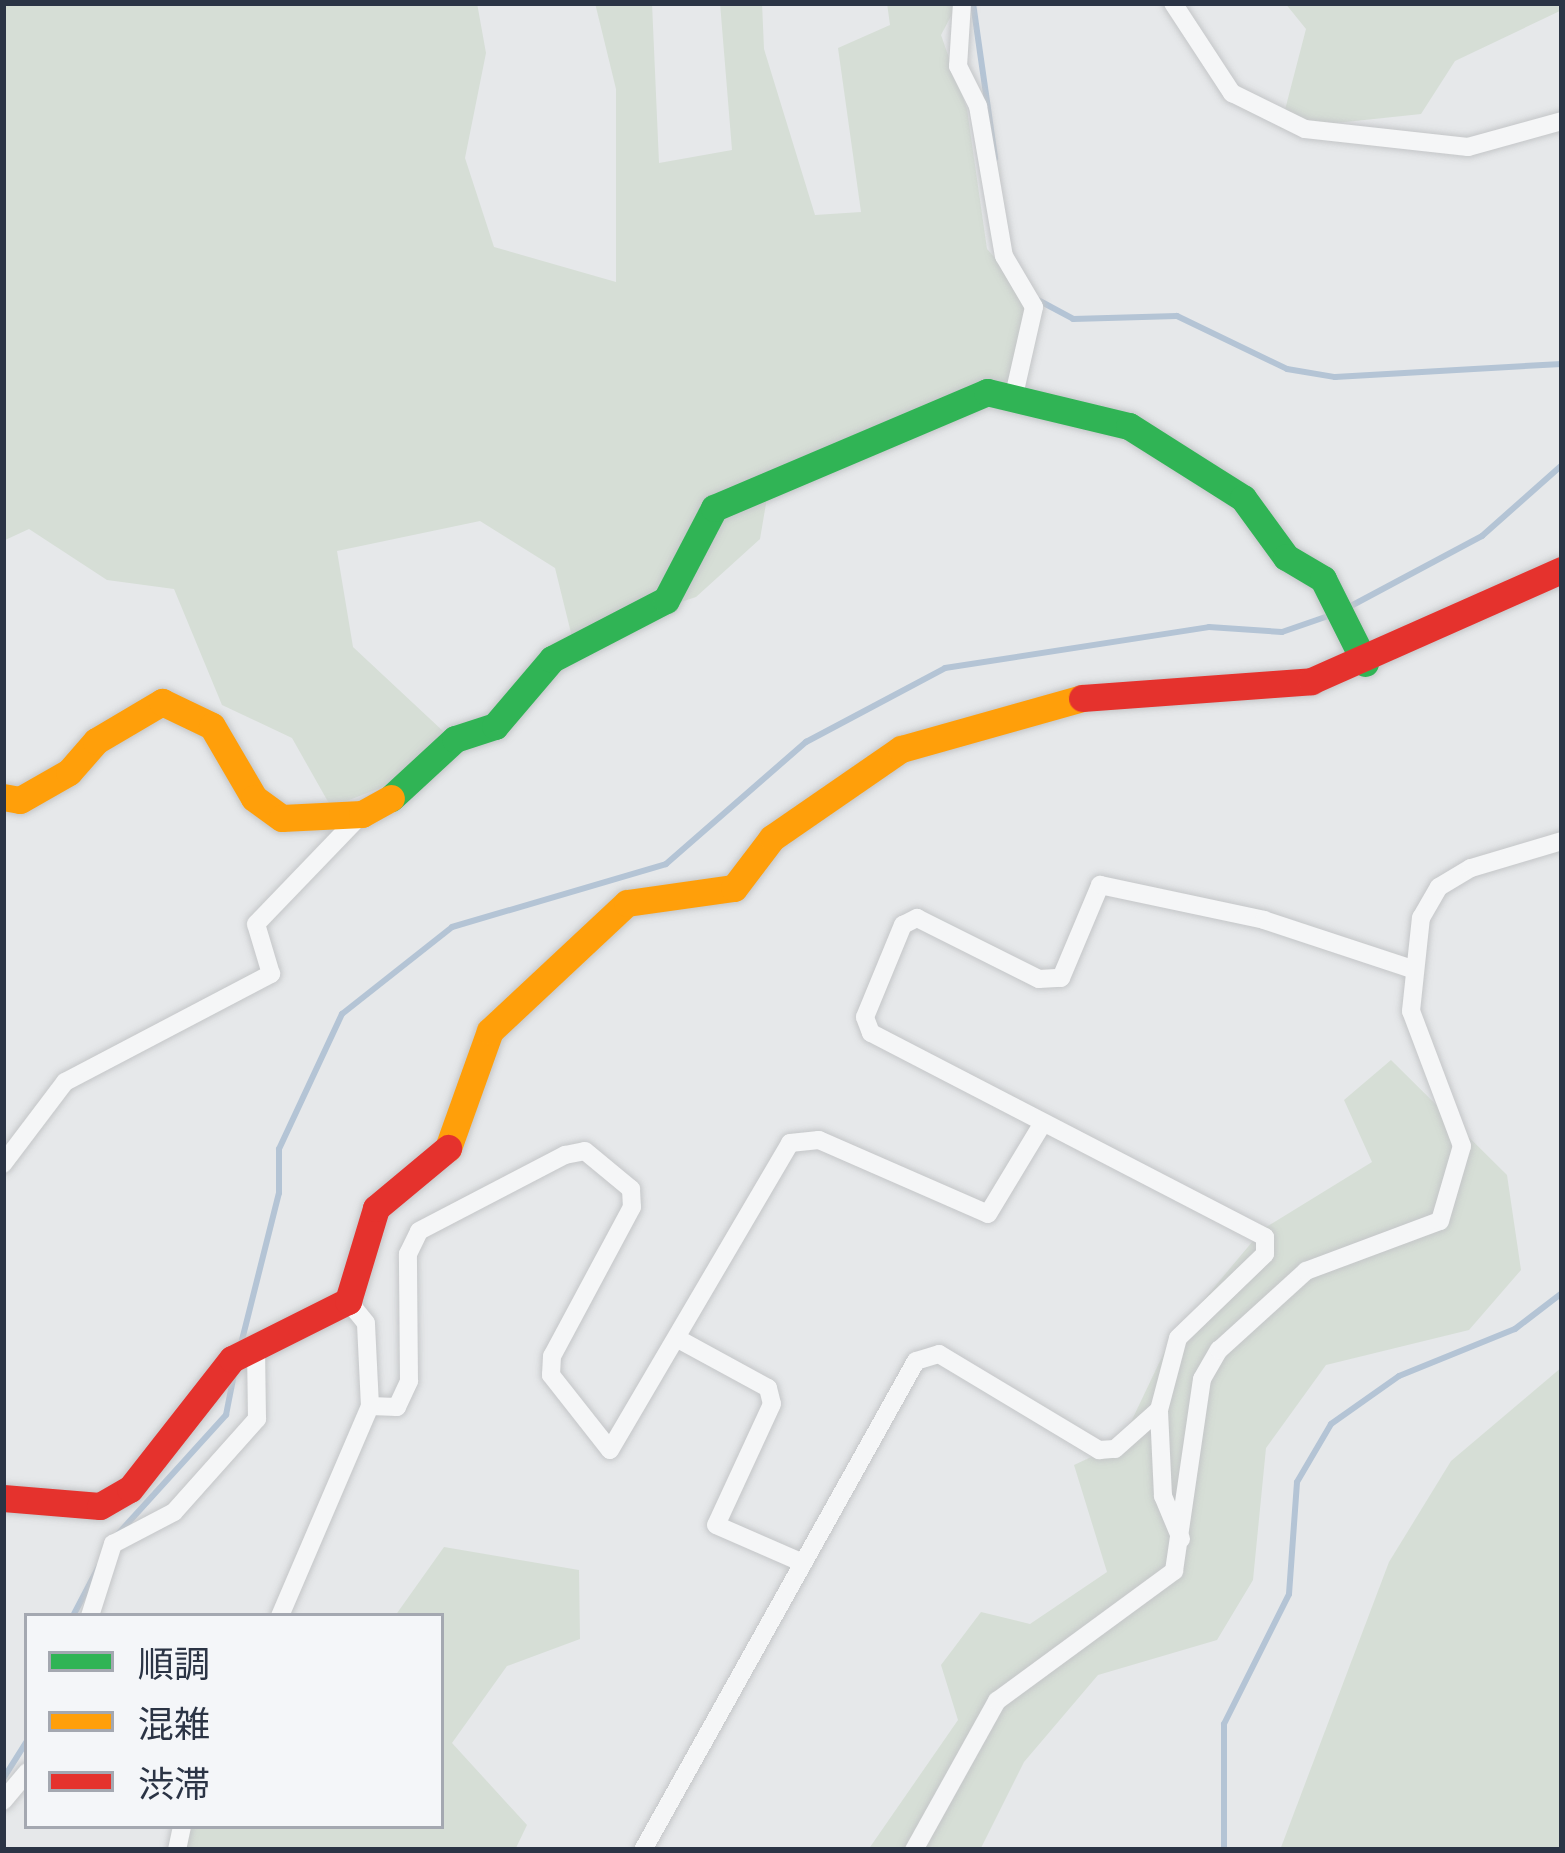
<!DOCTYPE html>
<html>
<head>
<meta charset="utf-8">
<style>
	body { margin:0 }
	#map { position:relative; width:1565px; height:1853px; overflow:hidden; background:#e6e8ea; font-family:Helvetica,"Noto Sans JP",sans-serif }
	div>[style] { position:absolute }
	.green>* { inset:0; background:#d6ded6 }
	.stream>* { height:6px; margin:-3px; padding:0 3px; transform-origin:3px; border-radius:3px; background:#b4c4d5 }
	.roads { filter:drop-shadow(0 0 3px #c4c6c8) drop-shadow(0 0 3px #c4c6c8) }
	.street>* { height:18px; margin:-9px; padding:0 9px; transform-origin:9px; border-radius:9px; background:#f5f6f7 }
	.fast>* { height:27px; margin:-13.5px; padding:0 13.5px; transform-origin:13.5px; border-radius:13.5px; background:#30b455 }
	.slow>* { height:27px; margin:-13.5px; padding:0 13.5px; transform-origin:13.5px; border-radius:13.5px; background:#ff9f0a }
	.jam>* { height:27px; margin:-13.5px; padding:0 13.5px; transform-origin:13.5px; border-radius:13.5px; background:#e5322d }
	span { translate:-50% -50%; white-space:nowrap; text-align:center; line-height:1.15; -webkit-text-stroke:12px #f4f6f9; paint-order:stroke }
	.frame { position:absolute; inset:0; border:6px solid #2b3445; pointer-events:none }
	.legend { position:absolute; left:24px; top:1613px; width:420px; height:216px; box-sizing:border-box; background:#f4f6f9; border:3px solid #a4a8b1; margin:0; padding:15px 21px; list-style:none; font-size:36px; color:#2b3445 }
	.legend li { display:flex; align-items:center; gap:24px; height:60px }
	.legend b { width:60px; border:3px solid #a4a8b1 }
</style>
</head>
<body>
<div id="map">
	<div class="green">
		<i style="clip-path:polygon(3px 3px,477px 3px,486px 53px,465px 158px,494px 247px,616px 282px,616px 89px,595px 3px,652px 3px,659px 163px,732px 150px,720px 3px,762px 3px,764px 49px,815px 215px,861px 212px,838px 48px,890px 25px,887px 3px,958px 3px,941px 35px,967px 109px,987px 249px,1032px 299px,1011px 387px,771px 474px,760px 539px,696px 597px,572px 637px,555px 568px,480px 521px,337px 551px,353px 647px,444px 732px,427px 770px,331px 807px,292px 738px,222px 705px,174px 589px,107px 580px,29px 529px,3px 541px)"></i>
		<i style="clip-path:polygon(1285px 3px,1562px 3px,1562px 10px,1455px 61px,1421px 114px,1280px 129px,1306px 29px)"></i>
		<i style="clip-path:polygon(1391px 1060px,1507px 1175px,1521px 1270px,1469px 1330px,1326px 1365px,1266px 1448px,1253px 1580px,1217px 1640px,1098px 1675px,1024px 1762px,980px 1850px,868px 1850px,958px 1720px,941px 1665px,981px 1612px,1030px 1624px,1107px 1572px,1074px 1465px,1121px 1443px,1170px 1340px,1263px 1229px,1372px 1162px,1344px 1100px)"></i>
		<i style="clip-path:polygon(1562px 1367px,1562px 1850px,1280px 1850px,1389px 1562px,1451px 1461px)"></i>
		<i style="clip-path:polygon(444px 1547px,579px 1570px,580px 1639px,507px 1666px,452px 1743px,527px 1825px,515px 1850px,179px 1850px,193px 1826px,441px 1826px,441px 1616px,395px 1616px)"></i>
	</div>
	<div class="stream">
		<i style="left:973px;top:3px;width:157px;rotate:81.9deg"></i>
		<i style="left:1038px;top:300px;width:40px;rotate:28deg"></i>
		<i style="left:1073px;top:319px;width:104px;rotate:-1.7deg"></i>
		<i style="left:1177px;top:316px;width:122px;rotate:25.7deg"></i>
		<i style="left:1287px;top:369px;width:49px;rotate:9.5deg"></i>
		<i style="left:1335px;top:377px;width:227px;rotate:-3.3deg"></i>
		<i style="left:1349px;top:607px;width:151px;rotate:-28.1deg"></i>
		<i style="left:1482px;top:536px;width:107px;rotate:-41.6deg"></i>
		<i style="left:241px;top:1344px;width:156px;rotate:-75.9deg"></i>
		<i style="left:279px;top:1193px;width:44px;rotate:-90deg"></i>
		<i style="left:279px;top:1149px;width:149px;rotate:-65deg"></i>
		<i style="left:342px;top:1014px;width:140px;rotate:-38.3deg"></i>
		<i style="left:452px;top:927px;width:223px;rotate:-16.4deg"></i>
		<i style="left:666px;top:864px;width:186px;rotate:-41.1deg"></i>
		<i style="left:806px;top:742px;width:157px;rotate:-28deg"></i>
		<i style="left:945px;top:668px;width:267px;rotate:-8.8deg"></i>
		<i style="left:1209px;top:627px;width:73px;rotate:3.9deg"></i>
		<i style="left:1282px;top:632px;width:52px;rotate:-19.1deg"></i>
		<i style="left:118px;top:1534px;width:161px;rotate:-47.8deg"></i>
		<i style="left:226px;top:1415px;width:42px;rotate:-79deg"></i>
		<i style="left:73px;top:1616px;width:56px;rotate:-62.5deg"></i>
		<i style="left:3px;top:1779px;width:45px;rotate:-57.7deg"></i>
		<i style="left:1224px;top:1850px;width:126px;rotate:-90deg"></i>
		<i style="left:1224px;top:1724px;width:145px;rotate:-63.4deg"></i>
		<i style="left:1289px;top:1594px;width:112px;rotate:-85.9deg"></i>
		<i style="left:1297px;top:1482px;width:67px;rotate:-59.6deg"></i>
		<i style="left:1331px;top:1424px;width:83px;rotate:-35.2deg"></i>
		<i style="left:1399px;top:1376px;width:125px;rotate:-22.1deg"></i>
		<i style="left:1515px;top:1329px;width:59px;rotate:-37.5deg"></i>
	</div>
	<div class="roads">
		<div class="street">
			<i style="left:962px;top:3px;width:63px;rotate:93.6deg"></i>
			<i style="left:958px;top:66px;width:45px;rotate:63.4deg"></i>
			<i style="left:978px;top:106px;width:152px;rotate:80.2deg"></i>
			<i style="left:1004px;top:256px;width:59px;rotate:59.5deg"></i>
			<i style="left:1034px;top:307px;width:90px;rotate:102.8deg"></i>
			<i style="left:1173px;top:3px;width:108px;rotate:56.8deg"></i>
			<i style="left:1232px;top:93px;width:81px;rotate:26.3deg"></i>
			<i style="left:1305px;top:129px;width:164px;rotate:6.3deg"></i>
			<i style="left:1468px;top:147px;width:98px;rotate:-15.5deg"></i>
			<i style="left:3px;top:1164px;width:103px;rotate:-52.9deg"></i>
			<i style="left:65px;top:1082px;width:233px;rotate:-27.7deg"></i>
			<i style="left:271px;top:974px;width:52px;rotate:-106.7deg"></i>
			<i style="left:256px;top:924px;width:153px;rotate:-46.1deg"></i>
			<i style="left:680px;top:1340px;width:100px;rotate:28.6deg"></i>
			<i style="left:768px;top:1388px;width:16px;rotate:76deg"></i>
			<i style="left:772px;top:1404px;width:133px;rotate:114.8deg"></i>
			<i style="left:716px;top:1525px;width:95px;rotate:23.6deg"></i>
			<i style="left:370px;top:1406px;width:27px;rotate:2deg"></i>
			<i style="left:397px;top:1407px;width:29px;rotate:-65deg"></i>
			<i style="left:409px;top:1381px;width:127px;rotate:-90.5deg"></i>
			<i style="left:408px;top:1254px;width:25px;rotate:-64deg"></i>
			<i style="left:419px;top:1231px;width:165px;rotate:-27.5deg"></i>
			<i style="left:565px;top:1155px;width:20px;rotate:-11deg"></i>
			<i style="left:585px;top:1151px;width:60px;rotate:39.6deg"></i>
			<i style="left:631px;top:1189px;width:18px;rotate:87deg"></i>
			<i style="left:632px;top:1207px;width:169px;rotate:118.2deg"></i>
			<i style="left:552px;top:1356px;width:19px;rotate:93deg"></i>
			<i style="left:551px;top:1375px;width:95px;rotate:51.8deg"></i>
			<i style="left:610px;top:1450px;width:356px;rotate:-59.6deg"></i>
			<i style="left:790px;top:1143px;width:29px;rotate:-6deg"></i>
			<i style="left:819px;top:1140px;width:184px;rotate:23.6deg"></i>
			<i style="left:988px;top:1214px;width:106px;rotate:-58.9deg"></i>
			<i style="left:1181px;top:1539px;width:47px;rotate:-112.7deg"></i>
			<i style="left:1163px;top:1496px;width:86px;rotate:-92.7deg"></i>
			<i style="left:1159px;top:1410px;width:74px;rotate:-75.2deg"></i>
			<i style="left:1178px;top:1338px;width:121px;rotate:-44deg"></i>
			<i style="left:1265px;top:1254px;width:17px;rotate:-90deg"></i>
			<i style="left:1265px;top:1237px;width:444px;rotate:-152.6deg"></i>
			<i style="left:871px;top:1033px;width:17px;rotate:-111deg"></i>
			<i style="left:865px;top:1017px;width:100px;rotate:-67.6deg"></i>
			<i style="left:903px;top:925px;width:16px;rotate:-27deg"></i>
			<i style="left:917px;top:918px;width:136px;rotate:26.6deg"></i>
			<i style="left:1039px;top:979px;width:22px;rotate:-3deg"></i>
			<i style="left:1061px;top:978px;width:101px;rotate:-67.2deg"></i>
			<i style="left:1100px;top:885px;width:168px;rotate:12deg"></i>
			<i style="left:1264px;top:920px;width:153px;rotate:18.3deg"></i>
			<i style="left:90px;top:1616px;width:76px;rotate:-72.3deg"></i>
			<i style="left:113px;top:1544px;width:69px;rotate:-27.7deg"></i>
			<i style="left:174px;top:1512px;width:125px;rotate:-48.3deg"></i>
			<i style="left:257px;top:1419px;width:71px;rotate:-90.8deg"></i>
			<i style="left:280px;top:1616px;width:228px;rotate:-66.8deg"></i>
			<i style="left:370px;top:1406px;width:83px;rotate:-92.8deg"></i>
			<i style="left:366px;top:1323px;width:28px;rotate:-129deg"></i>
			<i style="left:3px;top:1801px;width:38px;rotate:-50deg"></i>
			<i style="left:177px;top:1850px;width:25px;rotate:-78deg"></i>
			<i style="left:643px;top:1850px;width:560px;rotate:-60.83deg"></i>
			<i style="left:916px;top:1361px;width:24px;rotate:-17deg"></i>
			<i style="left:939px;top:1354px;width:187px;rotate:31deg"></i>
			<i style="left:1099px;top:1450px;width:16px;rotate:-4deg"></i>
			<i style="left:1115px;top:1449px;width:59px;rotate:-41.6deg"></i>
			<i style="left:914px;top:1850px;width:171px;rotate:-60.9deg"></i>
			<i style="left:997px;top:1701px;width:220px;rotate:-36.3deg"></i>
			<i style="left:1174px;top:1571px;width:194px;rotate:-81.7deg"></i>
			<i style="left:1202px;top:1379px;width:34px;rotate:-60deg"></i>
			<i style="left:1219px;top:1350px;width:118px;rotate:-42.2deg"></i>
			<i style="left:1306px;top:1271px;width:143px;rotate:-20.5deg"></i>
			<i style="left:1440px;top:1221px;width:78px;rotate:-73.7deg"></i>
			<i style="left:1462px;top:1146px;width:144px;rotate:-110.7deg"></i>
			<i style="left:1411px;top:1011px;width:94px;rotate:-83.9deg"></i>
			<i style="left:1421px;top:918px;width:36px;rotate:-60deg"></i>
			<i style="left:1439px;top:887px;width:37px;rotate:-31deg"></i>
			<i style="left:1471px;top:868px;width:95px;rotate:-16.5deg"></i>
		</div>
		<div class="fast">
			<i style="left:391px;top:798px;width:87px;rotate:-42.7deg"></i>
			<i style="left:455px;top:739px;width:42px;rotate:-18deg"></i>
			<i style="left:495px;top:726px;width:88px;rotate:-49.6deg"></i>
			<i style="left:552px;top:659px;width:128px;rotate:-27.4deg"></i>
			<i style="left:666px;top:600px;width:104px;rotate:-62.4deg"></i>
			<i style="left:714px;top:508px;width:297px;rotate:-23deg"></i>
			<i style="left:987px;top:392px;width:146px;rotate:13.5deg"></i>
			<i style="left:1129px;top:426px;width:135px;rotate:32.3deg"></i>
			<i style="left:1243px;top:498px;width:73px;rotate:53.9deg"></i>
			<i style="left:1286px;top:557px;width:43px;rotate:30.7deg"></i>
			<i style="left:1323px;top:579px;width:94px;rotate:63.4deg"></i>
		</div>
		<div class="slow">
			<i style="left:3px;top:797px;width:17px;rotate:10deg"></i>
			<i style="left:20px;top:800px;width:56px;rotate:-29.7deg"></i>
			<i style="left:69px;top:772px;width:41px;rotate:-48.9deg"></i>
			<i style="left:96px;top:741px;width:77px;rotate:-30.6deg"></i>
			<i style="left:162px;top:702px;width:55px;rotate:25.6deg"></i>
			<i style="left:212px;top:726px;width:83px;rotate:59.7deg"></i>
			<i style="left:254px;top:798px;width:34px;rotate:36deg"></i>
			<i style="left:282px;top:818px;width:80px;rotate:-2.9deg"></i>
			<i style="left:362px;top:814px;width:33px;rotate:-29deg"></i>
			<i style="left:448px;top:1148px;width:124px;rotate:-70.3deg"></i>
			<i style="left:490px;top:1031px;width:187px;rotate:-43.1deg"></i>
			<i style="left:627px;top:903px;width:108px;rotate:-8deg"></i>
			<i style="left:734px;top:888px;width:63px;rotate:-52.8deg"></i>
			<i style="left:772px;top:838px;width:157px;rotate:-34.6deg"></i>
			<i style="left:901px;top:749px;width:188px;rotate:-15.7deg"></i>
		</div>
		<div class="jam">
			<i style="left:1082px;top:698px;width:230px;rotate:-4.2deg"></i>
			<i style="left:1311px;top:681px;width:274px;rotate:-23.9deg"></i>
			<i style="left:3px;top:1498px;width:97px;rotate:4.7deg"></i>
			<i style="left:100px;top:1506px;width:34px;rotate:-30deg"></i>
			<i style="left:130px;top:1489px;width:165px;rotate:-51.9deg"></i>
			<i style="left:232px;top:1359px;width:130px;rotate:-26.6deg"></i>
			<i style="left:348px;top:1301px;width:97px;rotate:-73.2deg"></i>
			<i style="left:376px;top:1208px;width:94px;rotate:-39.8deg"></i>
		</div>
	</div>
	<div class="frame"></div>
	<ul class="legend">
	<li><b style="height:15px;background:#30b455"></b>順調</li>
	<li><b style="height:15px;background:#ff9f0a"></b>混雑</li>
	<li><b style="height:15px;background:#e5322d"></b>渋滞</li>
	</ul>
</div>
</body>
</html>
